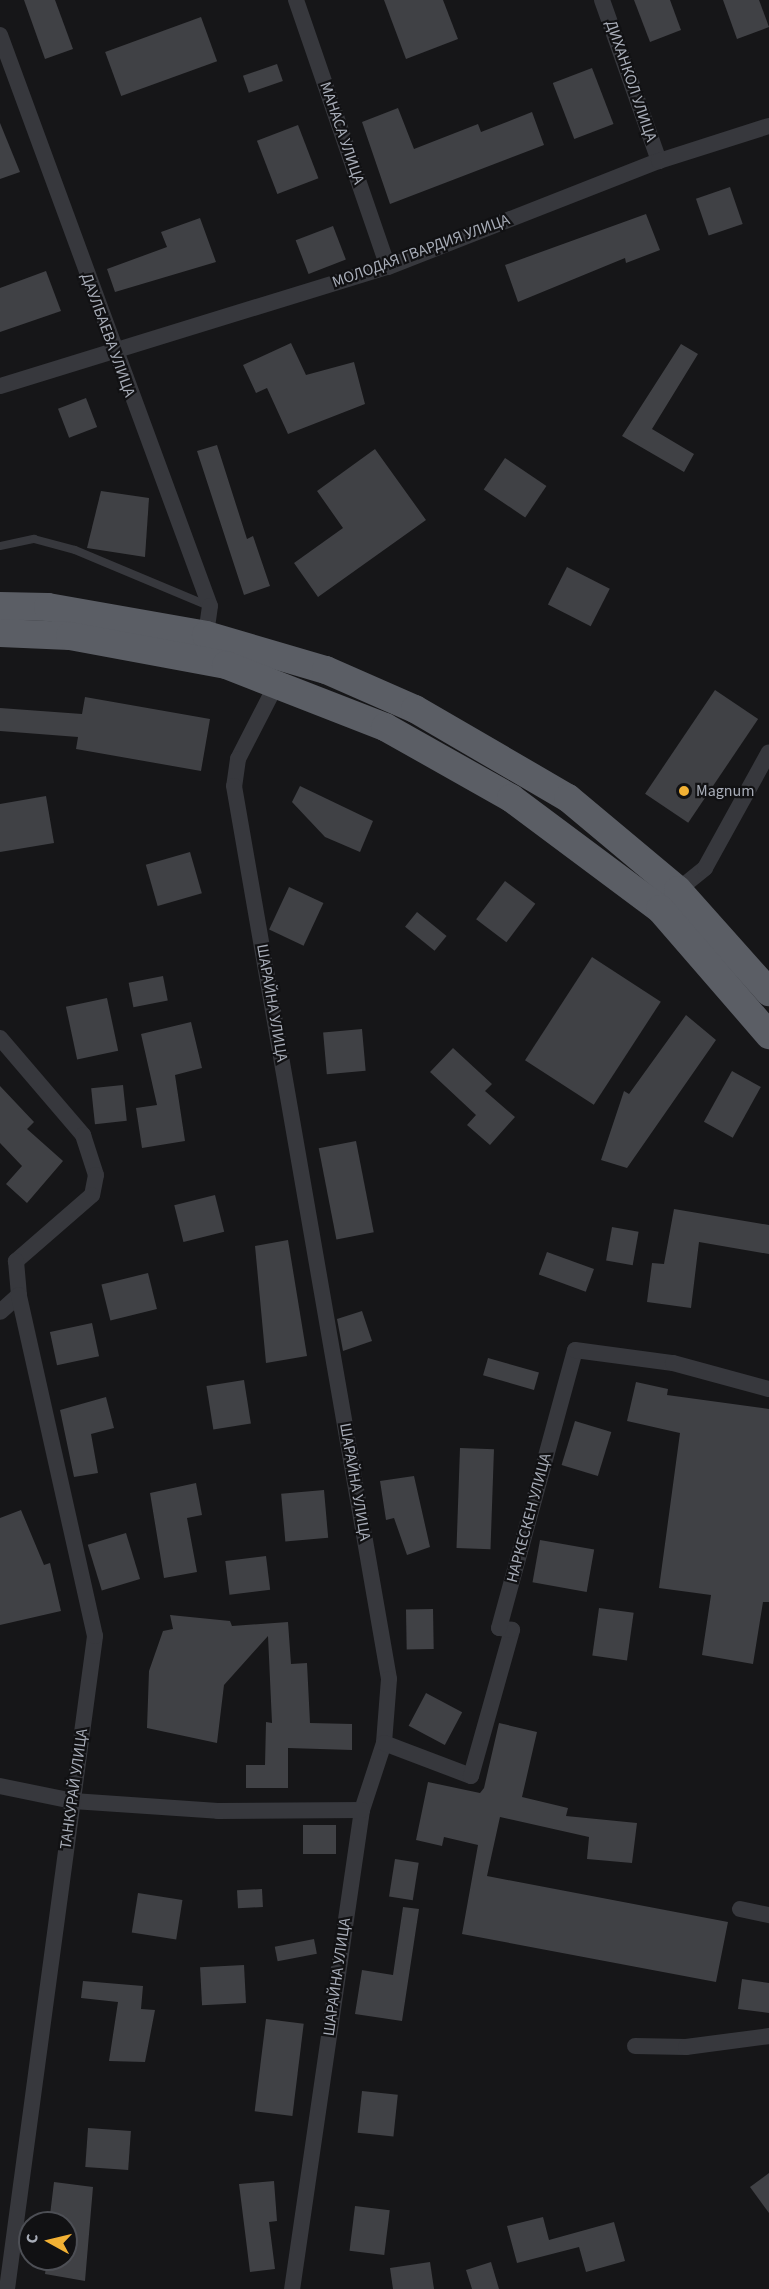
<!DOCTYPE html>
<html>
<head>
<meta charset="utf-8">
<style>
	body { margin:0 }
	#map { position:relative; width:769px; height:2289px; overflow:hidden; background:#161618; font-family:"Source Sans 3",sans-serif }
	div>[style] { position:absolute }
	.building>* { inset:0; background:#404145; transform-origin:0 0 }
	.service>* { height:8px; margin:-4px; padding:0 4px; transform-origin:4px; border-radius:4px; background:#37383d }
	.minor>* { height:16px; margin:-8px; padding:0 8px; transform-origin:8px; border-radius:8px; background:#37383d }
	.trunk>* { height:28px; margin:-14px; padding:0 14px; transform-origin:14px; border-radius:14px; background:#5b5e65 }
	.dots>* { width:16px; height:16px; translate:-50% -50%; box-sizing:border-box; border:3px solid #111113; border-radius:50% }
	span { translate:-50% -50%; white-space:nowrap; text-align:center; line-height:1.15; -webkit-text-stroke:4.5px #111113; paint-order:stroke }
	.street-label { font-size:16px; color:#a8adb8 }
	.poi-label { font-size:16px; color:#a8adb8 }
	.left { translate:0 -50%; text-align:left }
	.north { position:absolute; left:18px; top:2211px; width:60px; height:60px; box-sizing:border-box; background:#111113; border:2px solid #4d4f55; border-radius:50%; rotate:278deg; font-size:16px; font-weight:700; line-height:24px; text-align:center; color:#a8adb8 }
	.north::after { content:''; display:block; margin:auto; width:21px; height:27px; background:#f2b134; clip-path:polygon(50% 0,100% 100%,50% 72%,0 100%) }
</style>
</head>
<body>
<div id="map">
	<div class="building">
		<i style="clip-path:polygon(24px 0,55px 0,73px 49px,45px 59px)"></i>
		<i style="clip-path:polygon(384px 0,443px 0,458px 39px,406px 59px)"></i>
		<i style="clip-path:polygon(634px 0,670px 0,681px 30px,650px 42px)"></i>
		<i style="clip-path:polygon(723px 0,759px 0,769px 27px,737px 39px)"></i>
		<i style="left:201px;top:17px;width:47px;height:102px;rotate:70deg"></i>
		<i style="left:277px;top:64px;width:18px;height:36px;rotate:71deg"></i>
		<i style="left:592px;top:68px;width:60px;height:42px;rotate:69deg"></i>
		<i style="clip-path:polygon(398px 108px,414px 149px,478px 124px,481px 132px,532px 112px,544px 145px,390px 204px,362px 122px)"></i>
		<i style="clip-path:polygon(0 123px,20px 172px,0 179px)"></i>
		<i style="left:298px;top:125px;width:57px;height:44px;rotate:69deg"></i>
		<i style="left:730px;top:187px;width:39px;height:36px;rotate:71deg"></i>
		<i style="clip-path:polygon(646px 214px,660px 250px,626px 263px,625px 258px,518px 302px,505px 265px)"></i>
		<i style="clip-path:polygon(200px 218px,216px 262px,115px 292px,107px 269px,167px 247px,161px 232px)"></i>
		<i style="left:333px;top:226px;width:36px;height:40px;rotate:69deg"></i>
		<i style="clip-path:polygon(46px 271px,61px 311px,0 332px,0 288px)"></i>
		<i style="clip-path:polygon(291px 343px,306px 375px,354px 362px,365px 404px,288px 434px,267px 388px,256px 393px,243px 365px)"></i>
		<i style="clip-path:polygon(681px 344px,698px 354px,652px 429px,694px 454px,684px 472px,622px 436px)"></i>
		<i style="left:86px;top:398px;width:31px;height:30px;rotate:69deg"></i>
		<i style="clip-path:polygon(217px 445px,247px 539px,253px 536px,270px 586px,244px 595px,197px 451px)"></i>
		<i style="clip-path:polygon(375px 449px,426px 520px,318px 597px,294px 563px,343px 528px,317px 491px)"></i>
		<i style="left:505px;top:458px;width:50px;height:38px;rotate:34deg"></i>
		<i style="clip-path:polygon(101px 491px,149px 498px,145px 557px,87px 548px)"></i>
		<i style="left:567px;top:567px;width:48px;height:42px;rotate:27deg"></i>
		<i style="left:715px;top:690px;width:52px;height:125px;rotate:34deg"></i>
		<i style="clip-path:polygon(85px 697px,210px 719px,201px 771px,76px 749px,78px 737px,0 731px,0 708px,82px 714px)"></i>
		<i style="clip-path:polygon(300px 786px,373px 821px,360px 852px,325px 837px,292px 802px)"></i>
		<i style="clip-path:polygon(46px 796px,54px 843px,0 852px,0 804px)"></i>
		<i style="left:190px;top:852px;width:43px;height:46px;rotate:74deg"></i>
		<i style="left:505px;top:881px;width:38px;height:48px;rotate:37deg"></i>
		<i style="left:289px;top:887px;width:38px;height:47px;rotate:25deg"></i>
		<i style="left:417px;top:912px;width:38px;height:19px;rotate:39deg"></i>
		<i style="left:592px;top:957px;width:82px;height:123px;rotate:33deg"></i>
		<i style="left:163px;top:976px;width:25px;height:35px;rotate:79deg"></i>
		<i style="left:107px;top:998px;width:54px;height:42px;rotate:78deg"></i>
		<i style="clip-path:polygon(686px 1015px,716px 1040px,627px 1168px,601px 1160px,624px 1091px,629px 1094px)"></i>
		<i style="clip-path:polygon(191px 1022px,202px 1068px,175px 1075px,185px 1141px,142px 1148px,136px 1108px,157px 1105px,141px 1034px)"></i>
		<i style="left:362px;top:1029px;width:42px;height:39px;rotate:85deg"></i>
		<i style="clip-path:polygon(453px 1048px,492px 1084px,485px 1091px,515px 1117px,490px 1145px,467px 1125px,476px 1115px,430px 1072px)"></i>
		<i style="left:732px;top:1071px;width:33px;height:58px;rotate:29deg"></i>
		<i style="left:123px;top:1085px;width:36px;height:32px;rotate:84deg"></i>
		<i style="clip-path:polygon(0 1086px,34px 1122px,27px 1129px,63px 1161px,27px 1203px,6px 1184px,22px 1166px,0 1143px)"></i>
		<i style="left:356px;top:1141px;width:93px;height:38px;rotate:79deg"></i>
		<i style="left:215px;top:1195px;width:38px;height:42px;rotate:76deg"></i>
		<i style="clip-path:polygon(674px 1209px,769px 1225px,769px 1254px,699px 1242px,691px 1308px,647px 1302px,652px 1263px,664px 1264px)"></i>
		<i style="left:612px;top:1227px;width:27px;height:34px;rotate:10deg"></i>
		<i style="clip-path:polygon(288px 1240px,307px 1356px,266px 1363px,255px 1246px)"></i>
		<i style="left:547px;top:1252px;width:50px;height:24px;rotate:20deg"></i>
		<i style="left:148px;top:1273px;width:37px;height:48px;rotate:76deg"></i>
		<i style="clip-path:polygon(362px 1311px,372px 1341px,343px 1351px,337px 1319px)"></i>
		<i style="left:92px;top:1323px;width:34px;height:43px;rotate:78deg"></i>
		<i style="left:488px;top:1358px;width:53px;height:18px;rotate:16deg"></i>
		<i style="left:244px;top:1380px;width:44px;height:38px;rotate:81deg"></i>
		<i style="clip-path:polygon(636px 1382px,668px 1389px,667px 1395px,769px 1409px,769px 1602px,763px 1602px,753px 1664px,702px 1655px,711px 1595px,659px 1588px,680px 1433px,627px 1421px)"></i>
		<i style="clip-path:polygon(106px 1397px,114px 1428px,91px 1434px,98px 1473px,74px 1477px,60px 1410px)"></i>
		<i style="left:575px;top:1421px;width:38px;height:46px;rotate:17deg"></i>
		<i style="left:460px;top:1448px;width:34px;height:100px;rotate:2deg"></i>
		<i style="clip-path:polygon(414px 1476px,430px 1547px,407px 1555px,394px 1518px,386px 1520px,380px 1481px)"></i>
		<i style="clip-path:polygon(196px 1483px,202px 1515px,187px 1518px,197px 1572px,164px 1578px,150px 1493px)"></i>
		<i style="left:324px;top:1490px;width:48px;height:43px;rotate:85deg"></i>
		<i style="clip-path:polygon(21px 1510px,44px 1565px,50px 1563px,61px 1611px,0 1625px,0 1518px)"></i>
		<i style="left:126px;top:1533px;width:48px;height:40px;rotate:73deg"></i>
		<i style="left:540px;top:1540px;width:55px;height:43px;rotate:10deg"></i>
		<i style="left:266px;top:1556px;width:34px;height:41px;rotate:83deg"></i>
		<i style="left:599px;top:1608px;width:35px;height:48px;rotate:8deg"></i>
		<i style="left:433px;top:1609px;width:40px;height:27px;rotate:89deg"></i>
		<i style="clip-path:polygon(170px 1615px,230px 1621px,232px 1626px,288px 1622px,291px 1664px,307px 1663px,310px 1723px,352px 1724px,352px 1750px,288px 1748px,288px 1788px,246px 1788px,246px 1765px,265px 1765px,266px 1722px,272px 1723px,268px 1636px,224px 1685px,217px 1743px,147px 1728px,149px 1671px,163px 1631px,173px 1629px)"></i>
		<i style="left:426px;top:1693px;width:41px;height:37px;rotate:28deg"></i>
		<i style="clip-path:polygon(499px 1723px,537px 1732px,522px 1797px,568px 1808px,566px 1816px,637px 1823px,632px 1863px,587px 1859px,589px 1837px,500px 1817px,487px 1876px,728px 1922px,716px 1982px,462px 1934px,478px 1845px,444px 1837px,442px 1846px,416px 1840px,428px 1782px,480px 1793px,484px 1788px)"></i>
		<i style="left:336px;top:1825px;width:29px;height:33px;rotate:90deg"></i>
		<i style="left:395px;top:1859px;width:24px;height:38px;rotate:9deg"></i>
		<i style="left:262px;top:1889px;width:18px;height:25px;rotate:87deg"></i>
		<i style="left:138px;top:1893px;width:45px;height:40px;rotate:9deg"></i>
		<i style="clip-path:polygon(403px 1907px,419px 1909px,402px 2021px,355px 2014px,362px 1970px,393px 1975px)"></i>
		<i style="left:314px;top:1939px;width:15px;height:40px;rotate:79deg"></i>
		<i style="left:244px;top:1965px;width:38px;height:44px;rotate:87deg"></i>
		<i style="clip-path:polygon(742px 1979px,769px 1983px,769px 2013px,738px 2009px)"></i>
		<i style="clip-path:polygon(83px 1981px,143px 1986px,141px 2009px,155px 2010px,145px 2062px,109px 2061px,118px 2002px,81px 1998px)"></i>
		<i style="left:266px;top:2019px;width:38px;height:93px;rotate:7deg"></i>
		<i style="left:362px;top:2091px;width:36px;height:42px;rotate:6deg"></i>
		<i style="left:88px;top:2128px;width:43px;height:39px;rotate:4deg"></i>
		<i style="clip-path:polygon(769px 2173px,769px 2213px,750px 2187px)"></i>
		<i style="clip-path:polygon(274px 2181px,277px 2221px,269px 2222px,275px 2269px,250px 2272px,239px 2184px)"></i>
		<i style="clip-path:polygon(54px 2182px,93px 2187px,85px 2281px,45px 2274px,47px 2259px,66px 2259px,66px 2217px,50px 2215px)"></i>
		<i style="left:355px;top:2206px;width:35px;height:45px;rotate:7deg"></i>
		<i style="clip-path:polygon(543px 2217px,549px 2240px,614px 2222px,625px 2261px,586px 2272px,579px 2247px,517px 2263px,507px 2226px)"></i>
		<i style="clip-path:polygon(430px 2262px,434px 2289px,393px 2289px,390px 2268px)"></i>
		<i style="clip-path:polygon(491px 2262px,499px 2289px,472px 2289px,466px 2270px)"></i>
	</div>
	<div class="service">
		<i style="left:0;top:546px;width:35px;rotate:-12deg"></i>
		<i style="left:34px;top:539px;width:42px;rotate:15deg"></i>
		<i style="left:75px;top:550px;width:145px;rotate:22.7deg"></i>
	</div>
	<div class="minor">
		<i style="left:296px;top:0;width:282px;rotate:71deg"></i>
		<i style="left:602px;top:0;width:171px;rotate:70.5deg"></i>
		<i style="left:0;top:35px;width:608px;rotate:69.81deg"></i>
		<i style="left:210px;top:606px;width:29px;rotate:98deg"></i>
		<i style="left:0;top:386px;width:406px;rotate:-17.1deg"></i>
		<i style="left:388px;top:267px;width:291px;rotate:-21.4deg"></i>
		<i style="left:659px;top:161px;width:115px;rotate:-17.7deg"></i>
		<i style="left:277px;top:683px;width:85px;rotate:117.2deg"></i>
		<i style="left:238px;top:759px;width:27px;rotate:98deg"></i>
		<i style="left:234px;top:786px;width:906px;rotate:80.15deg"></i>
		<i style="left:389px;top:1679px;width:64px;rotate:94.5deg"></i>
		<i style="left:384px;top:1743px;width:71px;rotate:108.2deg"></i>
		<i style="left:362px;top:1810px;width:484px;rotate:98.3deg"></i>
		<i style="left:678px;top:890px;width:35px;rotate:-39deg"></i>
		<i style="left:705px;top:868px;width:132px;rotate:-61.1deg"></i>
		<i style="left:0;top:1038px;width:128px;rotate:49.4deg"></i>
		<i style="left:83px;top:1135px;width:42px;rotate:72deg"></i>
		<i style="left:96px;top:1175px;width:20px;rotate:101deg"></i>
		<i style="left:92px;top:1195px;width:101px;rotate:139deg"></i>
		<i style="left:16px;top:1261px;width:34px;rotate:85deg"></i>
		<i style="left:19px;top:1295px;width:25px;rotate:138deg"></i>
		<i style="left:384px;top:1743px;width:93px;rotate:20.8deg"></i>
		<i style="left:471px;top:1776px;width:152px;rotate:-74.3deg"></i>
		<i style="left:512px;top:1630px;width:13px;rotate:-171deg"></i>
		<i style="left:499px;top:1628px;width:288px;rotate:-74.7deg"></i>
		<i style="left:575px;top:1350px;width:99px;rotate:7.6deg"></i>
		<i style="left:673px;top:1363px;width:99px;rotate:15.2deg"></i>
		<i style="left:0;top:1786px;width:75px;rotate:11.6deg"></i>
		<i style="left:73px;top:1801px;width:145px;rotate:3.9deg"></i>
		<i style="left:218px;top:1811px;width:144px;rotate:-0.4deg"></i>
		<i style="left:740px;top:1909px;width:30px;rotate:12deg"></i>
		<i style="left:635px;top:2046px;width:51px;rotate:1.1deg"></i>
		<i style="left:686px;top:2047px;width:84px;rotate:-7.5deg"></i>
		<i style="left:7px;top:2289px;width:659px;rotate:-82.32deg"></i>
		<i style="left:95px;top:1636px;width:349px;rotate:-102.6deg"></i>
	</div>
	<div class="trunk">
		<i style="left:0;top:606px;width:48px;rotate:1.2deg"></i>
		<i style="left:48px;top:607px;width:160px;rotate:10deg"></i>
		<i style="left:206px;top:635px;width:125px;rotate:16.3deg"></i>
		<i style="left:326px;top:670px;width:97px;rotate:23.7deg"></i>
		<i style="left:415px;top:709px;width:177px;rotate:30.2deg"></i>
		<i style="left:568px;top:798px;width:143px;rotate:39.9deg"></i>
		<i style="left:678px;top:890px;width:137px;rotate:48.3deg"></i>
		<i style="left:0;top:633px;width:70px;rotate:2.5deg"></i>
		<i style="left:70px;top:636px;width:159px;rotate:10.5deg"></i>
		<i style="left:226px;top:665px;width:171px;rotate:21.3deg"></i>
		<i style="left:385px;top:727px;width:145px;rotate:29.4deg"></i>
		<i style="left:511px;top:798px;width:186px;rotate:36.7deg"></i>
		<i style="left:660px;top:909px;width:167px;rotate:49.1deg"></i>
	</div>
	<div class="dots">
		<i style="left:684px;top:791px;background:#f2b134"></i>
	</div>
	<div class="street-label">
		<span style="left:631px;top:81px;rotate:71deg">ДИХАНКОЛ УЛИЦА</span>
		<span style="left:342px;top:133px;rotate:71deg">МАНАСА УЛИЦА</span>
		<span style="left:421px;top:251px;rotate:-20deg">МОЛОДАЯ ГВАРДИЯ УЛИЦА</span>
		<span style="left:108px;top:335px;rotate:70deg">ДАУЛБАЕВА УЛИЦА</span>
		<span style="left:272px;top:1003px;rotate:80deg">ШАРАЙНА УЛИЦА</span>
		<span style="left:355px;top:1482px;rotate:80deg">ШАРАЙНА УЛИЦА</span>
		<span style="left:529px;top:1518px;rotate:-75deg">НАРКЕСКЕН УЛИЦА</span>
		<span style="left:74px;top:1789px;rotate:-82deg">ТАНКУРАЙ УЛИЦА</span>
		<span style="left:337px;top:1977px;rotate:-82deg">ШАРАЙНА УЛИЦА</span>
	</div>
	<div class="poi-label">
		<span class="left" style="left:696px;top:791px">Magnum</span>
	</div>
	<div class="north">С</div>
</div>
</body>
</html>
